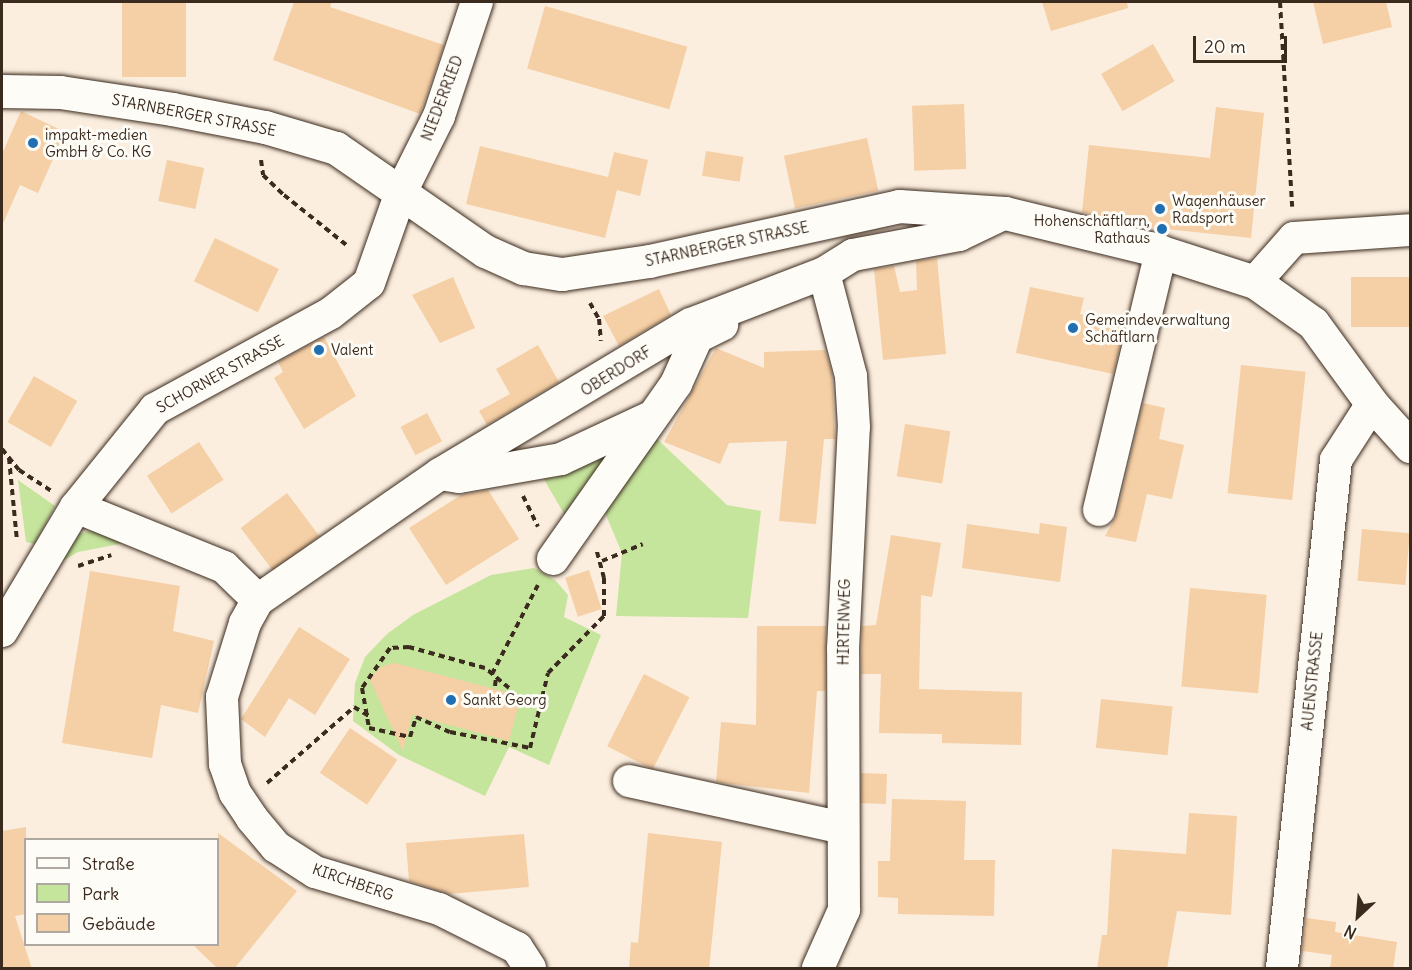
<!DOCTYPE html>
<html>
<head>
<meta charset="utf-8">
<style>
	body { margin:0 }
	#map { position:relative; width:1412px; height:970px; overflow:hidden; background:#fbeede; font-family:Delius,sans-serif }
	div>[style] { position:absolute }
	.green>* { inset:0; background:#c5e49c }
	.building>* { inset:0; background:#f5cfa5; transform-origin:0 0 }
	.path>* { height:4px; margin-top:-2px; transform-origin:0; background:repeating-linear-gradient(90deg,#3b2a1e 0 6px,transparent 0 10.5px) }
	.roads { filter:drop-shadow(0 0 2px #3b2a1e) drop-shadow(0 0 2px #3b2a1e) }
	.minor>* { height:32px; margin:-16px; padding:0 16px; transform-origin:16px; border-radius:16px; background:#fdfcf7 }
	.major>* { height:33px; margin:-16.5px; padding:0 16.5px; transform-origin:16.5px; border-radius:16.5px; background:#fdfcf7 }
	.dots>* { width:16px; height:16px; translate:-50% -50%; box-sizing:border-box; border:3px solid #fdfcf7; border-radius:50% }
	span { translate:-50% -50%; white-space:nowrap; text-align:center; line-height:1.15; -webkit-text-stroke:6px #fdfcf7; paint-order:stroke }
	.street-label { font-size:15px; color:#3b2a1e }
	.poi-label { font-size:15px; color:#3b2a1e }
	.left { translate:0 -50%; text-align:left }
	.right { translate:-100% -50%; text-align:right }
	.frame { position:absolute; inset:0; border:3px solid #3b2a1e; pointer-events:none }
	.legend { position:absolute; left:24px; top:838px; width:195px; height:108px; box-sizing:border-box; background:#fdfcf7; border:2px solid #afa8a0; margin:0; padding:8px 10px; list-style:none; font-size:18px; color:#3b2a1e }
	.legend li { display:flex; align-items:center; gap:12px; height:30px }
	.legend b { width:30px; border:2px solid #afa8a0 }
	.north { position:absolute; left:1328px; top:886px; width:60px; height:60px; -webkit-text-stroke:4px #fdfcf7; paint-order:stroke; rotate:206deg; font-size:16px; font-weight:700; line-height:24px; text-align:center; color:#3b2a1e }
	.north::after { content:''; display:block; margin:auto; width:21px; height:27px; background:#3b2a1e; clip-path:polygon(50% 0,100% 100%,50% 72%,0 100%) }
	.scale { position:absolute; left:1193px; top:36px; width:94px; height:27px; box-sizing:border-box; border:3px solid #3b2a1e; border-top:0; padding-left:8px; font-size:18px; line-height:21px; white-space:nowrap; color:#3b2a1e; -webkit-text-stroke:4px #fdfcf7; paint-order:stroke }
</style>
</head>
<body>
<div id="map">
	<div class="green">
		<i style="clip-path:polygon(628px 436px,567px 519px,538px 469px)"></i>
		<i style="clip-path:polygon(656px 438px,727px 505px,761px 511px,748px 618px,616px 616px,622px 553px,603px 508px)"></i>
		<i style="clip-path:polygon(18px 480px,55px 506px,35px 544px,26px 542px)"></i>
		<i style="clip-path:polygon(103px 529px,140px 540px,78px 552px,49px 569px,75px 534px)"></i>
		<i style="clip-path:polygon(534px 568px,555px 580px,568px 595px,564px 617px,601px 635px,549px 765px,509px 747px,485px 796px,399px 755px,353px 721px,355px 683px,365px 657px,387px 634px,413px 615px,491px 575px)"></i>
	</div>
	<div class="building">
		<i style="left:122px;top:2px;width:64px;height:75px"></i>
		<i style="clip-path:polygon(294px 2px,332px 2px,330px 7px,444px 45px,420px 114px,273px 60px)"></i>
		<i style="clip-path:polygon(1042px 2px,1127px 2px,1128px 8px,1051px 31px)"></i>
		<i style="clip-path:polygon(1313px 2px,1386px 2px,1392px 27px,1323px 44px)"></i>
		<i style="left:545px;top:6px;width:148px;height:65px;rotate:16deg"></i>
		<i style="left:1153px;top:44px;width:43px;height:60px;rotate:60deg"></i>
		<i style="left:964px;top:104px;width:65px;height:52px;rotate:88deg"></i>
		<i style="clip-path:polygon(1216px 107px,1264px 113px,1251px 238px,1138px 226px,1082px 212px,1089px 145px,1210px 158px)"></i>
		<i style="clip-path:polygon(21px 111px,65px 132px,38px 193px,20px 185px,2px 226px,2px 154px)"></i>
		<i style="left:867px;top:138px;width:54px;height:85px;rotate:78deg"></i>
		<i style="clip-path:polygon(480px 146px,608px 177px,614px 152px,648px 160px,640px 196px,617px 190px,605px 238px,466px 204px)"></i>
		<i style="left:706px;top:151px;width:38px;height:25px;rotate:9deg"></i>
		<i style="left:167px;top:160px;width:38px;height:42px;rotate:12deg"></i>
		<i style="left:215px;top:238px;width:71px;height:48px;rotate:26deg"></i>
		<i style="clip-path:polygon(937px 258px,946px 354px,883px 360px,874px 269px,894px 266px,900px 292px,917px 290px,916px 261px)"></i>
		<i style="clip-path:polygon(453px 277px,475px 328px,440px 343px,412px 295px)"></i>
		<i style="left:1410px;top:277px;width:50px;height:59px;rotate:90deg"></i>
		<i style="clip-path:polygon(1030px 287px,1084px 298px,1080px 314px,1125px 324px,1113px 374px,1016px 353px)"></i>
		<i style="clip-path:polygon(659px 289px,671px 315px,619px 346px,603px 316px)"></i>
		<i style="clip-path:polygon(324px 337px,356px 396px,304px 429px,274px 378px,283px 372px,278px 362px)"></i>
		<i style="clip-path:polygon(538px 345px,559px 382px,487px 425px,479px 411px,510px 394px,496px 369px)"></i>
		<i style="clip-path:polygon(716px 348px,764px 368px,764px 352px,825px 350px,832px 373px,835px 439px,824px 439px,816px 524px,779px 521px,787px 441px,729px 443px,720px 464px,664px 442px)"></i>
		<i style="left:1241px;top:365px;width:65px;height:129px;rotate:6deg"></i>
		<i style="left:34px;top:376px;width:50px;height:53px;rotate:30deg"></i>
		<i style="clip-path:polygon(1143px 403px,1165px 408px,1159px 439px,1184px 445px,1172px 499px,1147px 494px,1136px 542px,1105px 536px,1117px 514px)"></i>
		<i style="left:427px;top:413px;width:32px;height:30px;rotate:62deg"></i>
		<i style="left:905px;top:424px;width:46px;height:53px;rotate:9deg"></i>
		<i style="left:199px;top:442px;width:45px;height:62px;rotate:57deg"></i>
		<i style="clip-path:polygon(488px 490px,519px 539px,446px 585px,409px 528px,461px 495px)"></i>
		<i style="left:287px;top:493px;width:54px;height:58px;rotate:53deg"></i>
		<i style="clip-path:polygon(1040px 523px,1067px 527px,1060px 582px,962px 568px,967px 524px,1039px 534px)"></i>
		<i style="left:1362px;top:529px;width:48px;height:52px;rotate:5deg"></i>
		<i style="clip-path:polygon(891px 535px,941px 543px,932px 597px,921px 595px,919px 689px,1022px 692px,1021px 745px,942px 743px,942px 734px,879px 733px,881px 674px,861px 674px,862px 626px,876px 625px)"></i>
		<i style="left:589px;top:570px;width:41px;height:25px;rotate:72deg"></i>
		<i style="clip-path:polygon(90px 571px,180px 586px,173px 631px,214px 641px,198px 713px,161px 705px,152px 758px,62px 743px)"></i>
		<i style="left:1190px;top:588px;width:77px;height:99px;rotate:5deg"></i>
		<i style="clip-path:polygon(757px 626px,826px 626px,825px 691px,817px 691px,809px 793px,716px 782px,721px 722px,756px 725px)"></i>
		<i style="clip-path:polygon(299px 627px,350px 659px,315px 715px,289px 698px,265px 737px,241px 719px)"></i>
		<i style="clip-path:polygon(395px 663px,521px 696px,509px 741px,412px 715px,403px 751px,369px 678px,383px 666px)"></i>
		<i style="left:644px;top:674px;width:51px;height:81px;rotate:27deg"></i>
		<i style="left:1101px;top:699px;width:72px;height:49px;rotate:6deg"></i>
		<i style="left:350px;top:728px;width:57px;height:54px;rotate:34deg"></i>
		<i style="left:861px;top:773px;width:26px;height:30px;rotate:2deg"></i>
		<i style="clip-path:polygon(892px 799px,966px 801px,964px 860px,995px 860px,994px 916px,898px 914px,898px 898px,878px 897px,878px 861px,890px 861px)"></i>
		<i style="clip-path:polygon(1189px 813px,1237px 816px,1231px 915px,1177px 911px,1167px 969px,1097px 969px,1102px 935px,1107px 935px,1112px 849px,1186px 854px)"></i>
		<i style="clip-path:polygon(26px 827px,26px 914px,15px 916px,32px 969px,2px 969px,2px 831px)"></i>
		<i style="clip-path:polygon(218px 833px,297px 891px,234px 969px,218px 969px,193px 945px,218px 945px)"></i>
		<i style="clip-path:polygon(648px 833px,722px 842px,709px 969px,629px 969px,631px 942px,638px 943px)"></i>
		<i style="clip-path:polygon(524px 834px,529px 887px,449px 894px,409px 881px,406px 843px)"></i>
		<i style="clip-path:polygon(1306px 918px,1336px 922px,1335px 932px,1397px 942px,1393px 969px,1330px 969px,1332px 955px,1302px 951px)"></i>
	</div>
	<div class="path">
		<i style="left:1280px;top:2px;width:205px;rotate:86.6deg"></i>
		<i style="left:261px;top:160px;width:15px;rotate:82deg"></i>
		<i style="left:263px;top:175px;width:29px;rotate:44deg"></i>
		<i style="left:284px;top:195px;width:83px;rotate:38.7deg"></i>
		<i style="left:590px;top:303px;width:18px;rotate:61deg"></i>
		<i style="left:599px;top:319px;width:22px;rotate:85deg"></i>
		<i style="left:2px;top:449px;width:27px;rotate:51deg"></i>
		<i style="left:19px;top:470px;width:38px;rotate:33deg"></i>
		<i style="left:9px;top:458px;width:83px;rotate:84.5deg"></i>
		<i style="left:523px;top:496px;width:34px;rotate:64deg"></i>
		<i style="left:602px;top:561px;width:44px;rotate:-22.5deg"></i>
		<i style="left:78px;top:566px;width:35px;rotate:-18deg"></i>
		<i style="left:492px;top:674px;width:100px;rotate:-62.7deg"></i>
		<i style="left:495px;top:686px;width:8px;rotate:-83deg"></i>
		<i style="left:509px;top:688px;width:31px;rotate:-140deg"></i>
		<i style="left:485px;top:668px;width:79px;rotate:-164.6deg"></i>
		<i style="left:409px;top:647px;width:19px;rotate:177deg"></i>
		<i style="left:390px;top:648px;width:49px;rotate:125deg"></i>
		<i style="left:362px;top:688px;width:41px;rotate:80.1deg"></i>
		<i style="left:369px;top:728px;width:42px;rotate:12.4deg"></i>
		<i style="left:410px;top:737px;width:21px;rotate:-73deg"></i>
		<i style="left:416px;top:717px;width:37px;rotate:24deg"></i>
		<i style="left:450px;top:732px;width:82px;rotate:11.3deg"></i>
		<i style="left:530px;top:748px;width:77px;rotate:-76.5deg"></i>
		<i style="left:548px;top:673px;width:80px;rotate:-45.5deg"></i>
		<i style="left:604px;top:616px;width:38px;rotate:-90deg"></i>
		<i style="left:604px;top:578px;width:28px;rotate:-105deg"></i>
		<i style="left:267px;top:783px;width:116px;rotate:-41.1deg"></i>
		<i style="left:354px;top:707px;width:17px;rotate:31deg"></i>
	</div>
	<div class="roads">
		<div class="minor">
			<i style="left:1255px;top:282px;width:59px;rotate:-48.4deg"></i>
			<i style="left:1294px;top:238px;width:116px;rotate:-3.9deg"></i>
			<i style="left:446px;top:475px;width:13px;rotate:9deg"></i>
			<i style="left:459px;top:477px;width:104px;rotate:-10deg"></i>
			<i style="left:561px;top:459px;width:97px;rotate:-25deg"></i>
			<i style="left:76px;top:507px;width:160px;rotate:22.1deg"></i>
			<i style="left:224px;top:567px;width:47px;rotate:44.1deg"></i>
			<i style="left:1099px;top:510px;width:266px;rotate:-76.5deg"></i>
			<i style="left:553px;top:559px;width:214px;rotate:-54.9deg"></i>
			<i style="left:676px;top:384px;width:51px;rotate:-65.9deg"></i>
			<i style="left:697px;top:337px;width:28px;rotate:-26deg"></i>
			<i style="left:2px;top:631px;width:144px;rotate:-59.2deg"></i>
			<i style="left:76px;top:507px;width:126px;rotate:-51.1deg"></i>
			<i style="left:155px;top:409px;width:200px;rotate:-28.6deg"></i>
			<i style="left:331px;top:313px;width:48px;rotate:-38.3deg"></i>
			<i style="left:369px;top:283px;width:96px;rotate:-70.6deg"></i>
			<i style="left:401px;top:192px;width:85px;rotate:-63.4deg"></i>
			<i style="left:439px;top:116px;width:120px;rotate:-71.6deg"></i>
			<i style="left:629px;top:781px;width:219px;rotate:12.4deg"></i>
			<i style="left:530px;top:968px;width:24px;rotate:-123deg"></i>
			<i style="left:517px;top:948px;width:87px;rotate:-153.4deg"></i>
			<i style="left:439px;top:909px;width:129px;rotate:-163.4deg"></i>
			<i style="left:315px;top:872px;width:46px;rotate:-147.3deg"></i>
			<i style="left:276px;top:847px;width:38px;rotate:-130deg"></i>
			<i style="left:252px;top:818px;width:30px;rotate:-124deg"></i>
			<i style="left:235px;top:793px;width:31px;rotate:-109deg"></i>
			<i style="left:225px;top:764px;width:67px;rotate:-92.6deg"></i>
			<i style="left:222px;top:697px;width:77px;rotate:-72.7deg"></i>
			<i style="left:245px;top:623px;width:26px;rotate:-61deg"></i>
			<i style="left:258px;top:600px;width:221px;rotate:-34.7deg"></i>
			<i style="left:440px;top:474px;width:292px;rotate:-30.9deg"></i>
			<i style="left:691px;top:324px;width:142px;rotate:-21deg"></i>
			<i style="left:824px;top:273px;width:34px;rotate:-32deg"></i>
			<i style="left:853px;top:255px;width:108px;rotate:-10.7deg"></i>
			<i style="left:959px;top:235px;width:51px;rotate:-25.6deg"></i>
			<i style="left:818px;top:968px;width:64px;rotate:-65.9deg"></i>
			<i style="left:844px;top:910px;width:261px;rotate:-90.2deg"></i>
			<i style="left:843px;top:649px;width:222px;rotate:-87.2deg"></i>
			<i style="left:854px;top:427px;width:51px;rotate:-93.4deg"></i>
			<i style="left:851px;top:376px;width:106px;rotate:-104.7deg"></i>
			<i style="left:1282px;top:968px;width:511px;rotate:-83.93deg"></i>
			<i style="left:1336px;top:460px;width:67px;rotate:-57.3deg"></i>
		</div>
		<div class="major">
			<i style="left:2px;top:91px;width:58px;rotate:1deg"></i>
			<i style="left:60px;top:92px;width:113px;rotate:8.6deg"></i>
			<i style="left:172px;top:109px;width:95px;rotate:11deg"></i>
			<i style="left:265px;top:127px;width:74px;rotate:16.5deg"></i>
			<i style="left:336px;top:148px;width:181px;rotate:34.7deg"></i>
			<i style="left:485px;top:251px;width:42px;rotate:24.1deg"></i>
			<i style="left:523px;top:268px;width:39px;rotate:9deg"></i>
			<i style="left:562px;top:274px;width:88px;rotate:-8.5deg"></i>
			<i style="left:649px;top:261px;width:256px;rotate:-12.4deg"></i>
			<i style="left:899px;top:206px;width:106px;rotate:3.8deg"></i>
			<i style="left:1005px;top:213px;width:148px;rotate:13.7deg"></i>
			<i style="left:1149px;top:248px;width:111px;rotate:17.8deg"></i>
			<i style="left:1255px;top:282px;width:71px;rotate:35.3deg"></i>
			<i style="left:1313px;top:323px;width:100px;rotate:53.9deg"></i>
			<i style="left:1372px;top:404px;width:57px;rotate:47.9deg"></i>
		</div>
	</div>
	<div class="dots">
		<i style="left:33px;top:143px;background:#1f6fb2"></i>
		<i style="left:1160px;top:209px;background:#1f6fb2"></i>
		<i style="left:1162px;top:229px;background:#1f6fb2"></i>
		<i style="left:1073px;top:328px;background:#1f6fb2"></i>
		<i style="left:319px;top:350px;background:#1f6fb2"></i>
		<i style="left:451px;top:700px;background:#1f6fb2"></i>
	</div>
	<div class="street-label">
		<span style="left:442px;top:98px;rotate:-69deg">NIEDERRIED</span>
		<span style="left:194px;top:115px;rotate:11deg">STARNBERGER STRASSE</span>
		<span style="left:727px;top:244px;rotate:-12deg">STARNBERGER STRASSE</span>
		<span style="left:616px;top:371px;rotate:-32deg">OBERDORF</span>
		<span style="left:220px;top:374px;rotate:-29deg">SCHORNER STRASSE</span>
		<span style="left:844px;top:622px;rotate:-89deg">HIRTENWEG</span>
		<span style="left:1312px;top:681px;rotate:-84deg">AUENSTRASSE</span>
		<span style="left:353px;top:882px;rotate:19deg">KIRCHBERG</span>
	</div>
	<div class="poi-label">
		<span class="left" style="left:45px;top:143px">impakt-medien<br>GmbH &amp; Co. KG</span>
		<span class="left" style="left:1172px;top:209px">Wagenhäuser<br>Radsport</span>
		<span class="right" style="left:1150px;top:229px">Hohenschäftlarn,<br>Rathaus</span>
		<span class="left" style="left:1085px;top:328px">Gemeindeverwaltung<br>Schäftlarn</span>
		<span class="left" style="left:331px;top:350px">Valent</span>
		<span class="left" style="left:463px;top:700px">Sankt Georg</span>
	</div>
	<div class="frame"></div>
	<ul class="legend">
	<li><b style="height:8px;background:#fdfcf7"></b>Straße</li>
	<li><b style="height:16px;background:#c5e49c"></b>Park</li>
	<li><b style="height:16px;background:#f5cfa5"></b>Gebäude</li>
	</ul>
	<div class="north">N</div>
	<div class="scale">20 m</div>
</div>
</body>
</html>
